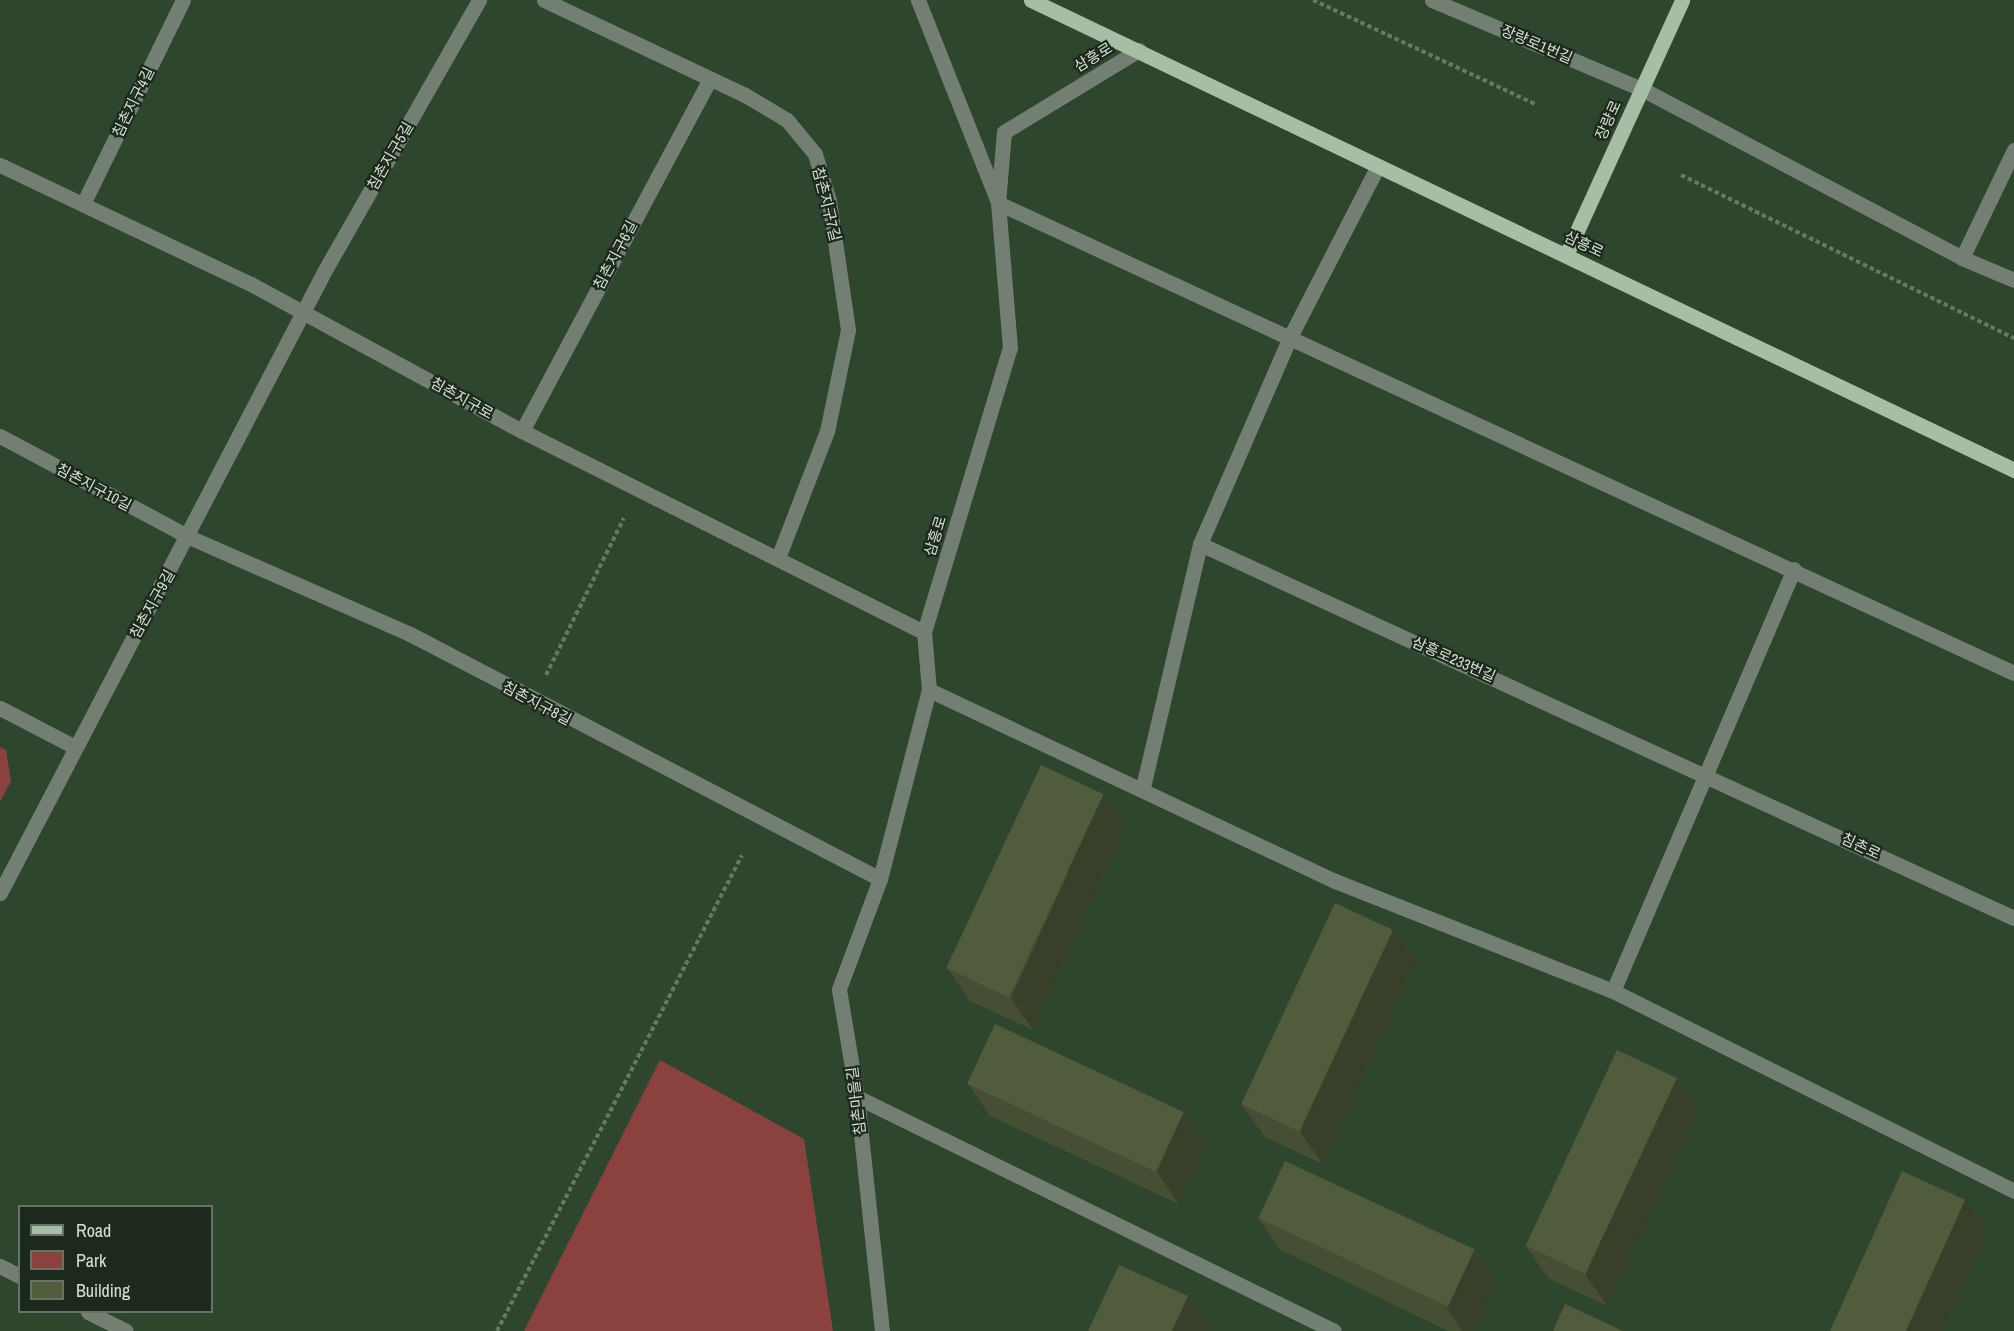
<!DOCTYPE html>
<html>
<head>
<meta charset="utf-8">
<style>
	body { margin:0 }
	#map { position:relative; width:2014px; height:1331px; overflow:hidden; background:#2e462e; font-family:"Archivo Narrow","Noto Sans KR",sans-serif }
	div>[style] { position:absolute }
	.green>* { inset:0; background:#8b423f }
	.path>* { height:4px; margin-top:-2px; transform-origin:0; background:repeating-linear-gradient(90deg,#647964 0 4.5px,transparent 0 7.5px) }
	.minor>* { height:15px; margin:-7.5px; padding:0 7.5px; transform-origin:7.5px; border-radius:7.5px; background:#747f73 }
	.major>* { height:15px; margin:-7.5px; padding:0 7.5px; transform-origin:7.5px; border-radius:7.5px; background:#a6bea5 }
	.wall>* { inset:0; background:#464f34 }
	.shaded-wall>* { inset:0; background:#39402a }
	.building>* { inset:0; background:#515c3c; transform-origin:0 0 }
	span { translate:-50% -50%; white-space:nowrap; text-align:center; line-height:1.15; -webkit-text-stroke:4.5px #1e291e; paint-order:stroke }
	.street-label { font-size:15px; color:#d3e1d2 }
	.legend { position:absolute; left:18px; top:1205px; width:195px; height:108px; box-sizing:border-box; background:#1e291e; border:2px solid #667366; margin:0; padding:8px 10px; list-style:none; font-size:18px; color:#d3e1d2 }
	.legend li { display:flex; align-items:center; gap:12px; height:30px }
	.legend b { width:30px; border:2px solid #667366 }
</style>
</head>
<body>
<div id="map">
	<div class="green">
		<i style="clip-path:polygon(0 747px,6px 750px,11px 781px,0 802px)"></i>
		<i style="clip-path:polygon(660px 1060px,804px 1139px,833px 1331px,524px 1331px)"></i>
	</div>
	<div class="path">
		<i style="left:1313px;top:0;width:247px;rotate:25.1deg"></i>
		<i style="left:1681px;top:175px;width:371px;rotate:26.1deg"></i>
		<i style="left:546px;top:675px;width:175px;rotate:-63.6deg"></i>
		<i style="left:497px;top:1331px;width:535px;rotate:-62.76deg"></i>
	</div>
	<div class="minor">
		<i style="left:544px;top:0;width:222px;rotate:25.3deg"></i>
		<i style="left:745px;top:95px;width:49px;rotate:30.8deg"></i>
		<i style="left:787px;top:120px;width:44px;rotate:50.5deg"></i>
		<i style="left:815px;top:154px;width:49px;rotate:73.4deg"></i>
		<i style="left:829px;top:201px;width:130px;rotate:81.6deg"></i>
		<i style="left:848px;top:330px;width:103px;rotate:101.7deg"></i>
		<i style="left:827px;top:431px;width:136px;rotate:111.1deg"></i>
		<i style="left:918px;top:0;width:215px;rotate:68.4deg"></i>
		<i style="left:1432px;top:0;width:228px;rotate:23deg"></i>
		<i style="left:1642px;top:89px;width:362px;rotate:27.8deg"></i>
		<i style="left:1962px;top:258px;width:56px;rotate:22.9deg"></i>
		<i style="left:0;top:165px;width:278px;rotate:25.4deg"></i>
		<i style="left:251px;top:284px;width:308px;rotate:28.5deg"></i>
		<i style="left:522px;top:431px;width:449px;rotate:26.6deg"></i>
		<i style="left:998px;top:203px;width:1119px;rotate:24.83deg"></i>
		<i style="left:83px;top:204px;width:227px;rotate:-63.9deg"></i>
		<i style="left:1962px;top:258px;width:120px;rotate:-64.3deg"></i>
		<i style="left:522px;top:431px;width:397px;rotate:-61.9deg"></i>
		<i style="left:0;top:436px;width:214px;rotate:28.1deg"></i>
		<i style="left:189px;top:537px;width:241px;rotate:23.7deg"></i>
		<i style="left:410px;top:634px;width:530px;rotate:27.53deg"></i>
		<i style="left:1200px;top:544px;width:896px;rotate:24.68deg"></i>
		<i style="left:929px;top:690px;width:449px;rotate:25.2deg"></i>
		<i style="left:1335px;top:881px;width:299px;rotate:21.6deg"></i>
		<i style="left:1613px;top:991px;width:448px;rotate:26.5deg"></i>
		<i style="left:0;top:708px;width:82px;rotate:27.5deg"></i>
		<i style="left:1143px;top:787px;width:250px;rotate:-76.8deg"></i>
		<i style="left:1200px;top:544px;width:228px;rotate:-66.5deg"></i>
		<i style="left:1291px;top:335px;width:190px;rotate:-62.8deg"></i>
		<i style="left:0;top:893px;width:703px;rotate:-62.45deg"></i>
		<i style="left:325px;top:270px;width:311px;rotate:-60.3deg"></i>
		<i style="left:1613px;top:991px;width:459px;rotate:-66.8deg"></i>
		<i style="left:857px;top:1097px;width:531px;rotate:26.13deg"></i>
		<i style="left:0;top:1266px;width:22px;rotate:27deg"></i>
		<i style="left:88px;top:1312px;width:42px;rotate:26.6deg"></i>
		<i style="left:882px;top:1331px;width:235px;rotate:-96.1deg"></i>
		<i style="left:857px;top:1097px;width:109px;rotate:-99.5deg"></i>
		<i style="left:839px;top:989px;width:117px;rotate:-69.6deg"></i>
		<i style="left:880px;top:879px;width:195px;rotate:-75.5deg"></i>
		<i style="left:929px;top:690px;width:58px;rotate:-94.9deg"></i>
		<i style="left:924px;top:632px;width:297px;rotate:-73.2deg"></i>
		<i style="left:1010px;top:348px;width:145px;rotate:-94.7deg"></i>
		<i style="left:998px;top:203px;width:71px;rotate:-85.2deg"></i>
		<i style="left:1004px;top:132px;width:158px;rotate:-31.3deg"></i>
	</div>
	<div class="major">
		<i style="left:1031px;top:0;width:1090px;rotate:25.55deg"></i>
		<i style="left:1566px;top:255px;width:280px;rotate:-65.5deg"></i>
	</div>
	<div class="wall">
		<i style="clip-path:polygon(1126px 826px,1033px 1030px,970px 1001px,948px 969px)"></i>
		<i style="clip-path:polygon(1416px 962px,1323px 1164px,1265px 1137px,1242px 1105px)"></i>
		<i style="clip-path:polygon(1677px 1078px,1699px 1110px,1607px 1306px,1548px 1278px,1526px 1246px)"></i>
		<i style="clip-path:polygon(968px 1084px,1184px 1112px,1207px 1144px,1179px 1204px,990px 1116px)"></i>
		<i style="clip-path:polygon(1258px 1218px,1474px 1251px,1496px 1283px,1474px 1331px,1448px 1331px,1281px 1250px)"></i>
	</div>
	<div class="shaded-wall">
		<i style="clip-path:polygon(1104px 794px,1126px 826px,1033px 1030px,1011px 998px)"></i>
		<i style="clip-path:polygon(1393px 930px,1416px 962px,1323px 1164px,1300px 1132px)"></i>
		<i style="clip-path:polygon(1677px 1078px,1699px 1110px,1607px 1306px,1585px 1274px)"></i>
		<i style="clip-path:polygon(1184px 1112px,1207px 1144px,1179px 1204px,1157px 1172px)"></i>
		<i style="clip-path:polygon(1965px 1200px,1988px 1232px,1943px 1331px,1906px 1331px)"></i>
		<i style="clip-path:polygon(1474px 1251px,1496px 1283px,1474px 1331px,1462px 1331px,1447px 1309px)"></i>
		<i style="clip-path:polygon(1188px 1296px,1211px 1328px,1209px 1331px,1172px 1331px)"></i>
	</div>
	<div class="building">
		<i style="left:1041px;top:765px;width:69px;height:224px;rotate:25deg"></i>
		<i style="left:1335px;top:903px;width:64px;height:222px;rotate:25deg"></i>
		<i style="left:995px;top:1024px;width:208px;height:66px;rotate:25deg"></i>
		<i style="left:1617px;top:1050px;width:66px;height:216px;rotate:25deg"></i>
		<i style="left:1285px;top:1161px;width:209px;height:63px;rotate:25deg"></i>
		<i style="clip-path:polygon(1902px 1171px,1965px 1200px,1906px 1331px,1830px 1331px)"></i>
		<i style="clip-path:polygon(1119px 1265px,1188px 1296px,1172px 1331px,1088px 1331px)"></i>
		<i style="clip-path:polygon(1565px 1304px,1623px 1331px,1553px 1331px)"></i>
	</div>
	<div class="street-label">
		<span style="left:1537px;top:44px;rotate:23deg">장량로1번길</span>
		<span style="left:1093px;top:57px;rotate:-31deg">삼흥로</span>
		<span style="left:133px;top:102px;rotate:-64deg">침촌지구4길</span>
		<span style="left:1608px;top:120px;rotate:-66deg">장량로</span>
		<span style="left:390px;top:156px;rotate:-60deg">침촌지구5길</span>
		<span style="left:827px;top:204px;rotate:76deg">참촌지구7길</span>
		<span style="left:1584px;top:244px;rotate:25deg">삼흥로</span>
		<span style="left:615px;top:255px;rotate:-62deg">침촌지구6길</span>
		<span style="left:462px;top:398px;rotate:29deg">침촌지구로</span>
		<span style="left:94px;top:487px;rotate:28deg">침촌지구10길</span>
		<span style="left:935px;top:536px;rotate:-73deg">삼흥로</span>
		<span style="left:152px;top:604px;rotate:-61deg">침촌지구9길</span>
		<span style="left:1454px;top:659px;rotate:24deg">삼흥로233번길</span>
		<span style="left:537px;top:703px;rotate:28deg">침촌지구8길</span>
		<span style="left:1861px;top:846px;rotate:25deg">침촌로</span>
		<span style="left:856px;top:1101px;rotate:-97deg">침촌마을길</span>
	</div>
	<ul class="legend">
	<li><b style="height:8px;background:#a6bea5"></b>Road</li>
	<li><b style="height:16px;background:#8b423f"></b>Park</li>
	<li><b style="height:16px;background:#515c3c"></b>Building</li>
	</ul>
</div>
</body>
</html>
